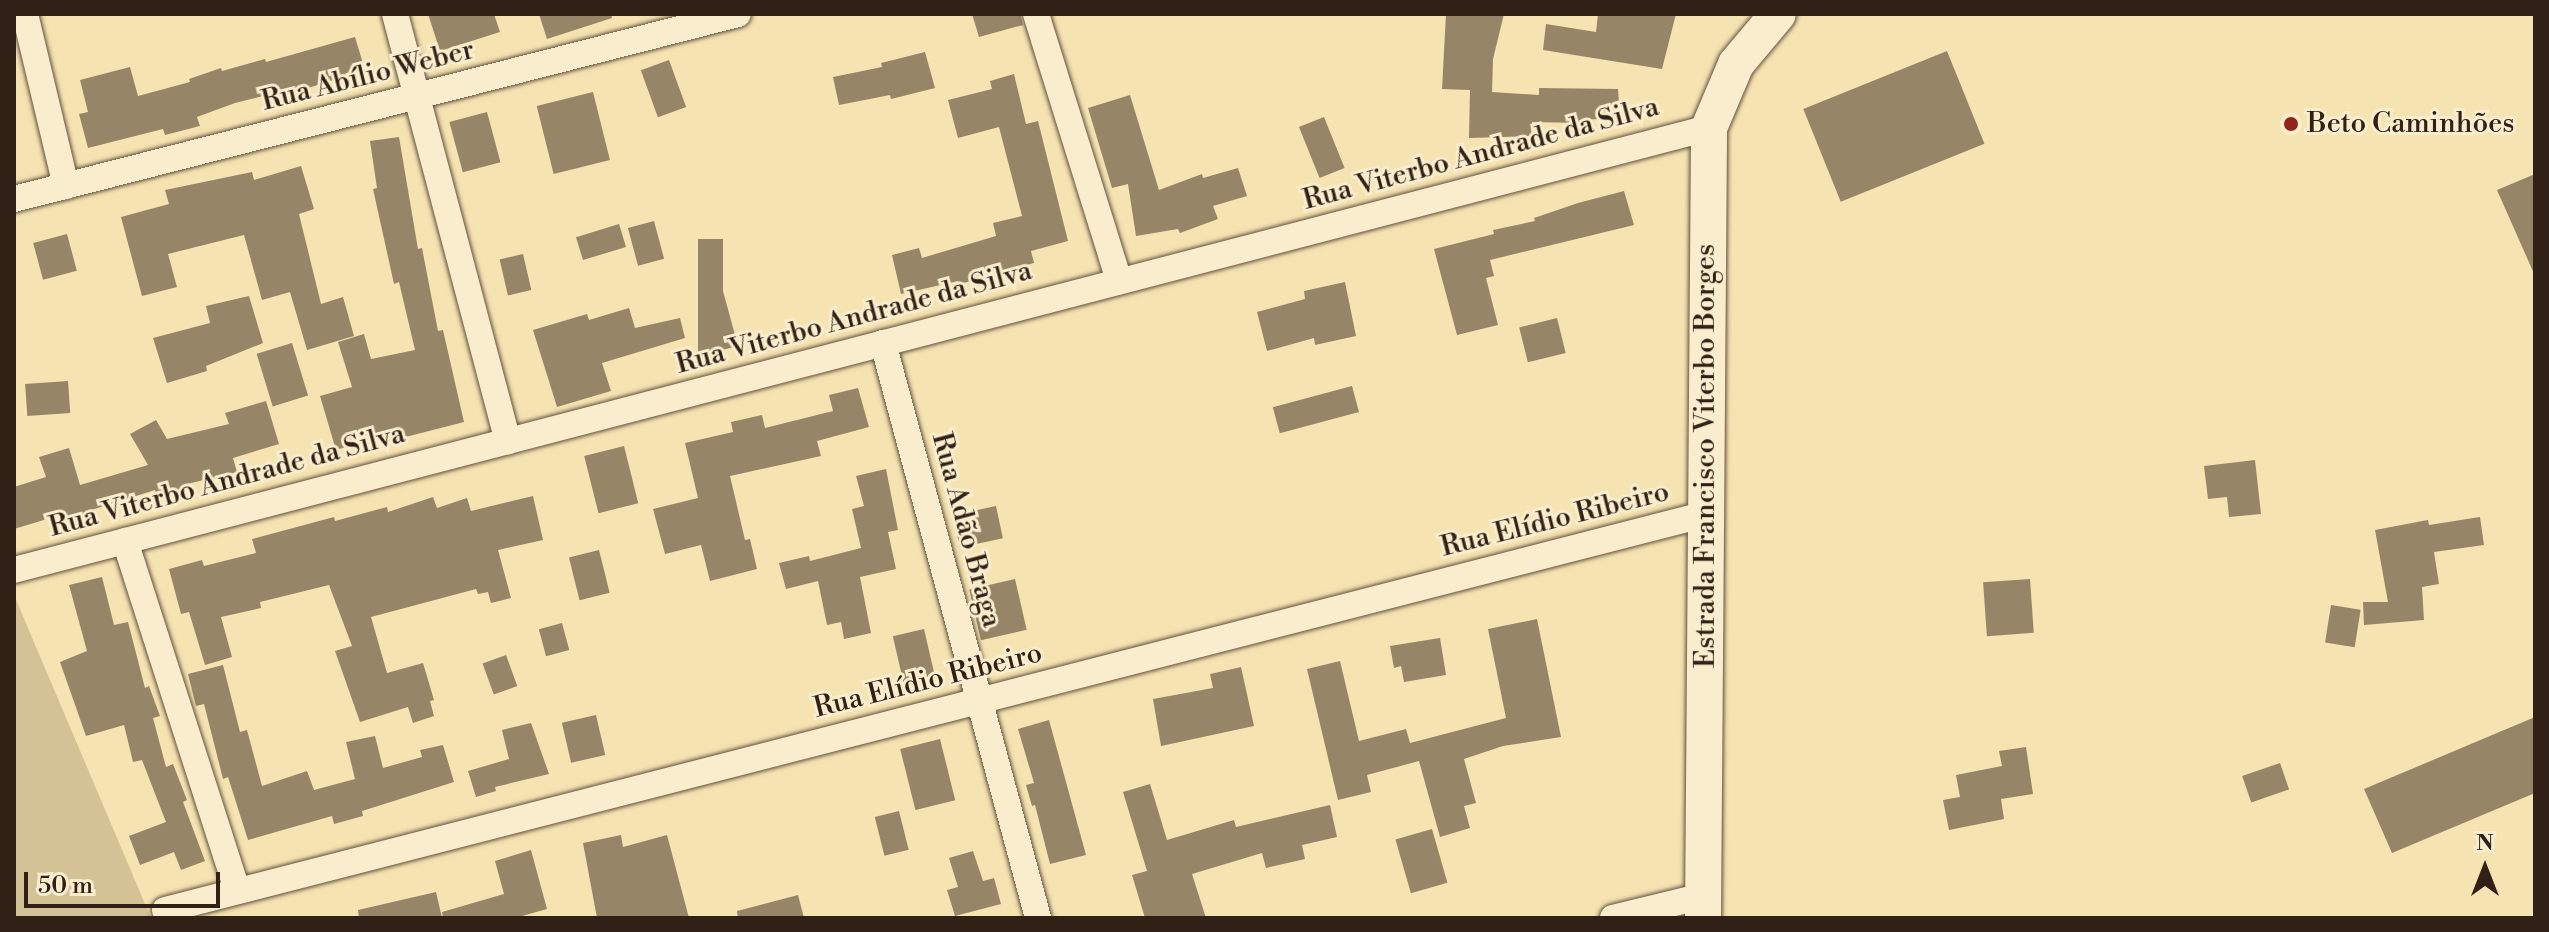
<!DOCTYPE html>
<html>
<head>
<meta charset="utf-8">
<style>
	body { margin:0 }
	#map { position:relative; width:2549px; height:932px; overflow:hidden; background:#f6e3b2; font-family:"Libre Bodoni",serif }
	div>[style] { position:absolute }
	.green>* { inset:0; background:#d4c297 }
	.building>* { inset:0; background:#978567; transform-origin:0 0 }
	.roads { filter:drop-shadow(0 0 2px #62513d) drop-shadow(0 0 2px #62513d) }
	.street>* { height:26px; margin:-13px; padding:0 13px; transform-origin:13px; border-radius:13px; background:#f9edcd }
	.secondary>* { height:36px; margin:-18px; padding:0 18px; transform-origin:18px; border-radius:18px; background:#f9edcd }
	.dots>* { width:22px; height:22px; translate:-50% -50%; box-sizing:border-box; border:4px solid #f9edcd; border-radius:50% }
	span { translate:-50% -50%; white-space:nowrap; text-align:center; line-height:1.15; -webkit-text-stroke:6px #f9edcd; paint-order:stroke }
	.street-label { font-size:28px; color:#302016 }
	.poi-label { font-size:28px; color:#302016 }
	.left { translate:0 -50%; text-align:left }
	.frame { position:absolute; inset:0; border:16px solid #302016; pointer-events:none }
	.north { position:absolute; left:2445px; top:828px; width:80px; height:80px; -webkit-text-stroke:6px #f9edcd; paint-order:stroke; rotate:0deg; font-size:22px; font-weight:700; line-height:32px; text-align:center; color:#302016 }
	.north::after { content:''; display:block; margin:auto; width:28px; height:36px; background:#302016; clip-path:polygon(50% 0,100% 100%,50% 72%,0 100%) }
	.scale { position:absolute; left:24px; top:872px; width:196px; height:36px; box-sizing:border-box; border:4px solid #302016; border-top:0; padding-left:10px; font-size:24px; line-height:28px; white-space:nowrap; color:#302016; -webkit-text-stroke:6px #f9edcd; paint-order:stroke }
</style>
</head>
<body>
<div id="map">
	<div class="green">
		<i style="clip-path:polygon(14px 595px,151px 918px,14px 918px)"></i>
	</div>
	<div class="building">
		<i style="clip-path:polygon(428px 14px,494px 14px,500px 32px,440px 51px)"></i>
		<i style="clip-path:polygon(539px 14px,611px 14px,612px 18px,547px 39px)"></i>
		<i style="clip-path:polygon(972px 14px,1020px 14px,1023px 25px,979px 37px)"></i>
		<i style="clip-path:polygon(1446px 14px,1504px 14px,1493px 59px,1492px 92px,1539px 95px,1539px 88px,1618px 89px,1620px 118px,1580px 120px,1580px 123px,1532px 122px,1531px 136px,1469px 138px,1470px 90px,1442px 89px)"></i>
		<i style="clip-path:polygon(1598px 14px,1676px 14px,1662px 69px,1543px 50px,1546px 24px,1596px 32px)"></i>
		<i style="clip-path:polygon(355px 37px,365px 70px,289px 94px,288px 90px,235px 103px,197px 117px,200px 126px,165px 135px,163px 129px,88px 148px,79px 114px,88px 112px,80px 80px,130px 67px,138px 96px,190px 82px,189px 79px,221px 68px,222px 71px,265px 59px,266px 62px)"></i>
		<i style="left:1947px;top:51px;width:100px;height:155px;rotate:68deg"></i>
		<i style="clip-path:polygon(925px 52px,935px 88px,891px 99px,890px 95px,839px 105px,833px 77px,882px 67px,881px 63px)"></i>
		<i style="left:669px;top:60px;width:50px;height:30px;rotate:70deg"></i>
		<i style="clip-path:polygon(1014px 74px,1026px 124px,1038px 121px,1068px 241px,1031px 251px,1034px 263px,960px 284px,958px 281px,901px 294px,892px 255px,919px 248px,922px 258px,996px 236px,993px 223px,1022px 216px,999px 127px,958px 138px,948px 100px,992px 89px,990px 81px)"></i>
		<i style="left:593px;top:92px;width:70px;height:58px;rotate:76deg"></i>
		<i style="clip-path:polygon(1130px 95px,1159px 190px,1202px 174px,1203px 178px,1238px 168px,1247px 196px,1213px 206px,1218px 219px,1180px 233px,1178px 229px,1136px 236px,1128px 184px,1112px 188px,1088px 108px)"></i>
		<i style="left:487px;top:112px;width:52px;height:39px;rotate:75deg"></i>
		<i style="left:1324px;top:117px;width:55px;height:27px;rotate:68deg"></i>
		<i style="clip-path:polygon(399px 137px,418px 249px,422px 248px,438px 331px,443px 330px,464px 422px,390px 441px,388px 434px,336px 450px,320px 396px,352px 387px,338px 342px,364px 334px,371px 359px,415px 350px,399px 282px,394px 284px,373px 189px,377px 188px,370px 141px)"></i>
		<i style="clip-path:polygon(301px 166px,314px 209px,299px 214px,321px 304px,343px 297px,354px 336px,307px 350px,290px 292px,262px 300px,244px 235px,168px 254px,177px 287px,142px 296px,121px 217px,169px 204px,165px 190px,252px 172px,254px 180px)"></i>
		<i style="clip-path:polygon(2535px 174px,2535px 276px,2497px 190px)"></i>
		<i style="clip-path:polygon(1624px 191px,1634px 225px,1490px 260px,1494px 276px,1486px 278px,1498px 325px,1457px 335px,1434px 249px,1494px 234px,1493px 230px,1535px 221px,1534px 218px,1578px 203px)"></i>
		<i style="left:654px;top:221px;width:39px;height:27px;rotate:75deg"></i>
		<i style="left:619px;top:224px;width:24px;height:45px;rotate:73deg"></i>
		<i style="left:67px;top:234px;width:38px;height:35px;rotate:75deg"></i>
		<i style="clip-path:polygon(698px 239px,723px 239px,723px 291px,738px 346px,698px 356px)"></i>
		<i style="left:523px;top:254px;width:37px;height:24px;rotate:77deg"></i>
		<i style="clip-path:polygon(1345px 282px,1356px 336px,1315px 345px,1314px 338px,1267px 351px,1257px 312px,1305px 299px,1304px 291px)"></i>
		<i style="clip-path:polygon(249px 296px,263px 343px,206px 366px,207px 371px,167px 383px,153px 338px,210px 323px,206px 306px)"></i>
		<i style="clip-path:polygon(629px 308px,635px 328px,680px 318px,685px 338px,602px 363px,611px 391px,557px 407px,533px 330px,587px 314px,589px 320px)"></i>
		<i style="left:1557px;top:318px;width:36px;height:39px;rotate:76deg"></i>
		<i style="left:292px;top:343px;width:55px;height:37px;rotate:73deg"></i>
		<i style="left:68px;top:381px;width:32px;height:43px;rotate:86deg"></i>
		<i style="left:1352px;top:386px;width:27px;height:82px;rotate:75deg"></i>
		<i style="clip-path:polygon(858px 388px,869px 427px,817px 441px,821px 456px,730px 476px,745px 540px,750px 539px,757px 569px,710px 581px,701px 545px,665px 554px,653px 509px,698px 498px,685px 443px,733px 432px,731px 422px,762px 415px,765px 428px,833px 411px,829px 395px)"></i>
		<i style="clip-path:polygon(266px 401px,279px 444px,233px 458px,237px 472px,187px 484px,188px 488px,157px 497px,155px 490px,88px 511px,91px 521px,61px 530px,57px 516px,14px 529px,14px 487px,46px 477px,39px 457px,69px 448px,80px 485px,148px 465px,130px 434px,156px 420px,167px 439px,229px 424px,225px 413px)"></i>
		<i style="left:624px;top:446px;width:59px;height:41px;rotate:76deg"></i>
		<i style="clip-path:polygon(2255px 460px,2261px 514px,2229px 517px,2227px 497px,2208px 499px,2204px 466px)"></i>
		<i style="clip-path:polygon(886px 469px,898px 530px,888px 532px,896px 569px,860px 577px,871px 633px,844px 639px,841px 622px,827px 625px,818px 581px,786px 589px,779px 563px,809px 556px,810px 561px,861px 548px,852px 509px,864px 506px,856px 476px)"></i>
		<i style="clip-path:polygon(533px 496px,543px 540px,498px 550px,511px 598px,491px 603px,488px 592px,478px 594px,476px 589px,371px 617px,387px 673px,423px 663px,434px 700px,430px 701px,434px 716px,413px 723px,408px 707px,360px 722px,335px 651px,352px 646px,329px 585px,260px 602px,261px 608px,221px 617px,232px 657px,205px 665px,189px 612px,181px 614px,169px 569px,202px 560px,204px 566px,256px 553px,252px 539px,334px 517px,335px 521px,387px 507px,388px 512px,433px 497px,437px 508px,467px 498px,471px 511px)"></i>
		<i style="left:996px;top:506px;width:33px;height:44px;rotate:78deg"></i>
		<i style="clip-path:polygon(2480px 517px,2484px 545px,2434px 552px,2439px 584px,2422px 587px,2424px 620px,2364px 625px,2363px 602px,2388px 602px,2375px 530px,2428px 520px,2429px 525px)"></i>
		<i style="left:599px;top:550px;width:44px;height:31px;rotate:76deg"></i>
		<i style="clip-path:polygon(102px 577px,114px 625px,128px 622px,145px 688px,149px 686px,160px 716px,153px 718px,166px 767px,173px 764px,187px 800px,183px 802px,205px 861px,181px 870px,174px 852px,140px 865px,129px 836px,166px 822px,142px 760px,133px 762px,124px 725px,86px 736px,60px 662px,87px 651px,69px 585px)"></i>
		<i style="left:1015px;top:579px;width:52px;height:47px;rotate:77deg"></i>
		<i style="left:2030px;top:579px;width:54px;height:47px;rotate:86deg"></i>
		<i style="left:2331px;top:605px;width:30px;height:38px;rotate:9deg"></i>
		<i style="clip-path:polygon(1537px 619px,1561px 737px,1503px 746px,1464px 759px,1476px 803px,1464px 806px,1470px 828px,1440px 837px,1419px 761px,1367px 775px,1371px 792px,1338px 800px,1307px 669px,1340px 661px,1359px 741px,1406px 729px,1410px 743px,1506px 718px,1488px 629px)"></i>
		<i style="left:562px;top:623px;width:28px;height:24px;rotate:75deg"></i>
		<i style="left:924px;top:629px;width:49px;height:32px;rotate:77deg"></i>
		<i style="clip-path:polygon(1440px 638px,1446px 675px,1404px 682px,1401px 666px,1394px 668px,1390px 646px)"></i>
		<i style="left:506px;top:655px;width:33px;height:25px;rotate:70deg"></i>
		<i style="clip-path:polygon(223px 665px,240px 732px,247px 730px,262px 786px,307px 771px,314px 790px,355px 779px,346px 742px,375px 736px,383px 768px,422px 757px,420px 750px,443px 745px,454px 782px,362px 811px,363px 816px,334px 824px,332px 816px,248px 840px,228px 777px,223px 779px,204px 704px,196px 706px,188px 674px)"></i>
		<i style="clip-path:polygon(1241px 667px,1254px 726px,1161px 746px,1153px 699px,1213px 688px,1210px 674px)"></i>
		<i style="left:596px;top:715px;width:41px;height:35px;rotate:77deg"></i>
		<i style="clip-path:polygon(2535px 717px,2535px 793px,2392px 853px,2364px 789px)"></i>
		<i style="clip-path:polygon(1049px 720px,1086px 855px,1050px 864px,1035px 805px,1032px 806px,1026px 785px,1034px 783px,1018px 729px)"></i>
		<i style="clip-path:polygon(531px 723px,549px 774px,495px 787px,496px 791px,476px 797px,468px 771px,509px 759px,502px 730px)"></i>
		<i style="left:940px;top:739px;width:63px;height:41px;rotate:76deg"></i>
		<i style="clip-path:polygon(2026px 747px,2033px 794px,2001px 799px,2004px 819px,1949px 830px,1943px 800px,1960px 797px,1956px 775px,2002px 766px,1999px 751px)"></i>
		<i style="left:2280px;top:763px;width:28px;height:40px;rotate:71deg"></i>
		<i style="clip-path:polygon(1150px 784px,1167px 840px,1234px 820px,1236px 827px,1330px 805px,1337px 837px,1302px 845px,1305px 859px,1266px 868px,1262px 853px,1192px 874px,1206px 918px,1145px 918px,1132px 875px,1147px 871px,1123px 792px)"></i>
		<i style="left:899px;top:811px;width:40px;height:25px;rotate:76deg"></i>
		<i style="left:1432px;top:829px;width:56px;height:38px;rotate:74deg"></i>
		<i style="clip-path:polygon(621px 835px,623px 847px,667px 835px,689px 918px,597px 918px,583px 843px)"></i>
		<i style="clip-path:polygon(531px 850px,547px 909px,515px 918px,443px 918px,442px 912px,504px 894px,495px 861px)"></i>
		<i style="clip-path:polygon(973px 851px,983px 881px,994px 878px,1001px 904px,955px 916px,947px 890px,958px 887px,949px 858px)"></i>
		<i style="clip-path:polygon(436px 892px,442px 918px,359px 918px,358px 910px)"></i>
		<i style="clip-path:polygon(798px 895px,804px 918px,738px 918px,737px 911px)"></i>
	</div>
	<div class="roads">
		<div class="street">
			<i style="left:25px;top:14px;width:177px;rotate:76.6deg"></i>
			<i style="left:395px;top:14px;width:442px;rotate:75.2deg"></i>
			<i style="left:1036px;top:14px;width:280px;rotate:72.7deg"></i>
			<i style="left:14px;top:199px;width:747px;rotate:-14.33deg"></i>
			<i style="left:883px;top:343px;width:596px;rotate:74.91deg"></i>
			<i style="left:125px;top:541px;width:367px;rotate:72.2deg"></i>
			<i style="left:14px;top:570px;width:1752px;rotate:-14.62deg"></i>
			<i style="left:165px;top:910px;width:1591px;rotate:-14.41deg"></i>
			<i style="left:1613px;top:918px;width:93px;rotate:-13.7deg"></i>
		</div>
		<div class="secondary">
			<i style="left:1703px;top:918px;width:790px;rotate:-89.56deg"></i>
			<i style="left:1709px;top:128px;width:69px;rotate:-67.1deg"></i>
			<i style="left:1736px;top:64px;width:65px;rotate:-50deg"></i>
		</div>
	</div>
	<div class="dots">
		<i style="left:2291px;top:124px;background:#8f2418"></i>
	</div>
	<div class="street-label">
		<span style="left:368px;top:76px;rotate:-14deg">Rua Abílio Weber</span>
		<span style="left:1481px;top:154px;rotate:-15deg">Rua Viterbo Andrade da Silva</span>
		<span style="left:854px;top:318px;rotate:-15deg">Rua Viterbo Andrade da Silva</span>
		<span style="left:1706px;top:456px;rotate:-90deg">Estrada Francisco Viterbo Borges</span>
		<span style="left:227px;top:481px;rotate:-15deg">Rua Viterbo Andrade da Silva</span>
		<span style="left:1555px;top:520px;rotate:-14deg">Rua Elídio Ribeiro</span>
		<span style="left:966px;top:530px;rotate:75deg">Rua Adão Braga</span>
		<span style="left:928px;top:681px;rotate:-14deg">Rua Elídio Ribeiro</span>
	</div>
	<div class="poi-label">
		<span class="left" style="left:2307px;top:124px">Beto Caminhões</span>
	</div>
	<div class="frame"></div>
	<div class="north">N</div>
	<div class="scale">50 m</div>
</div>
</body>
</html>
